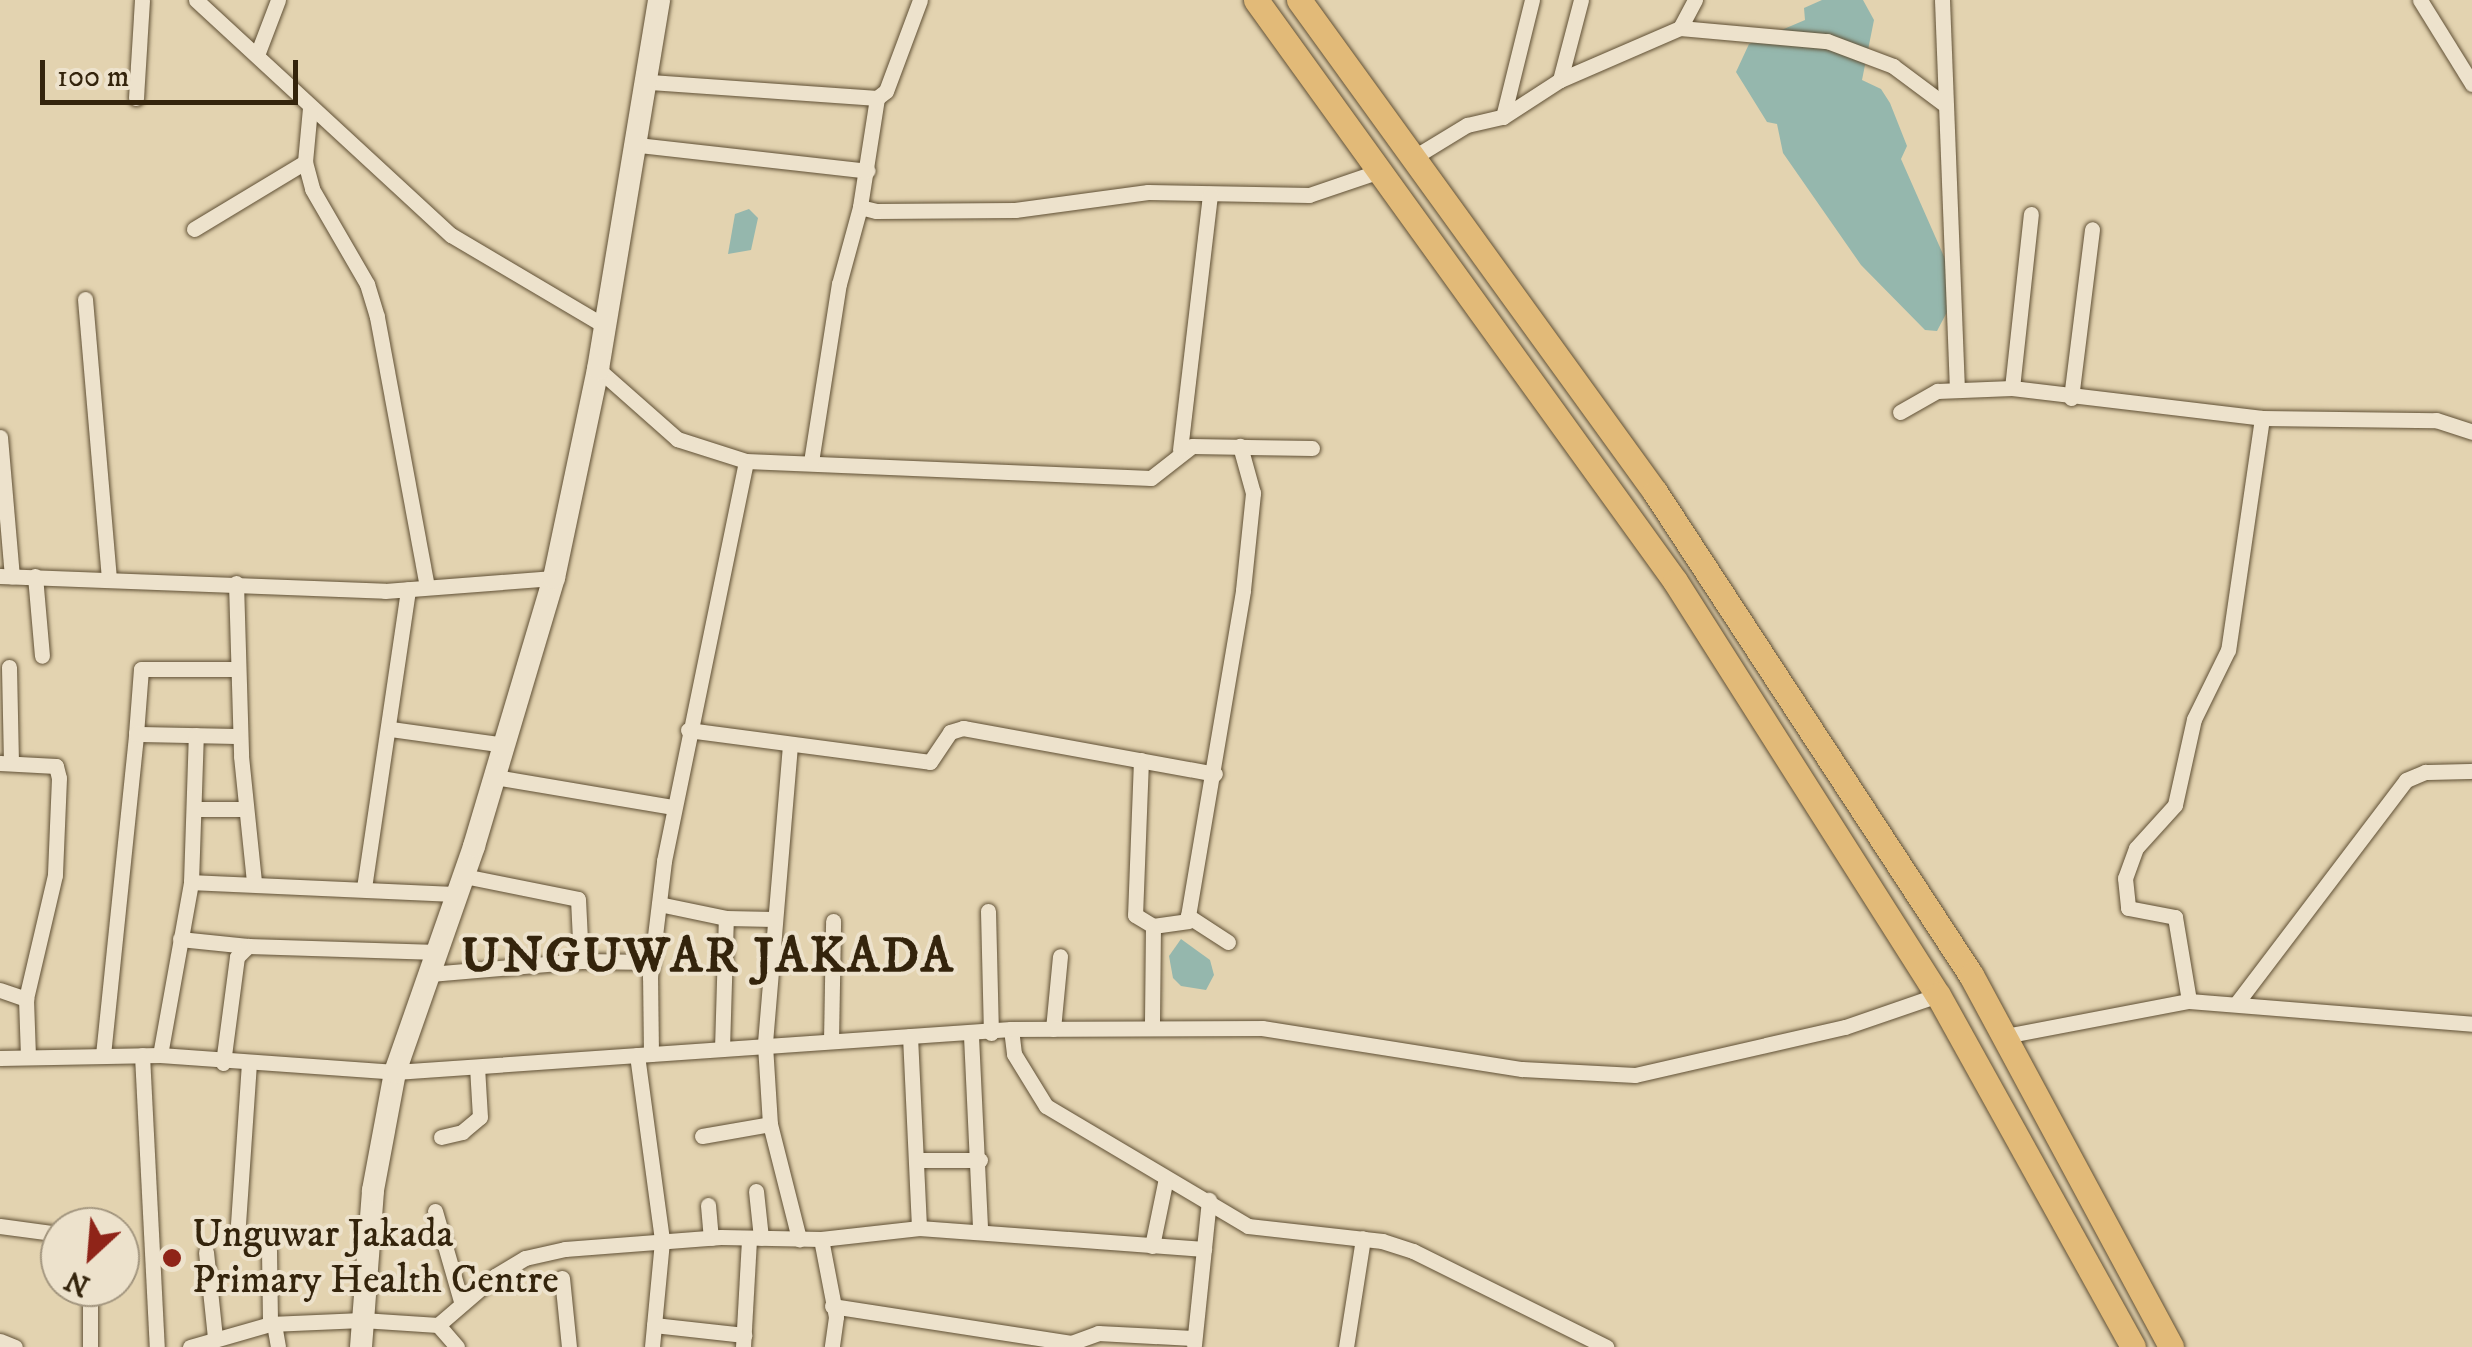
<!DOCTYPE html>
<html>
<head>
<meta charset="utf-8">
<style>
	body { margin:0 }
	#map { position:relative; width:2472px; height:1347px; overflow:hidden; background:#e3d3b0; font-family:"IM FELL DW Pica",serif }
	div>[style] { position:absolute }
	.water>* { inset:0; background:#95b7ad }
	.roads { filter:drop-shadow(0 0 2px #605035) drop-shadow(0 0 2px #605035) }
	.street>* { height:15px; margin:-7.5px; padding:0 7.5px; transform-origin:7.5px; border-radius:7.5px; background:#ede2cc }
	.secondary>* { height:22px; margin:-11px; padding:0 11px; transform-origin:11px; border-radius:11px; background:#ede2cc }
	.primary>* { height:25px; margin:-12.5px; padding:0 12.5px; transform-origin:12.5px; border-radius:12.5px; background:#e2ba78 }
	.dots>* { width:28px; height:28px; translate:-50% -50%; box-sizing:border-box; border:5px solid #ede2cc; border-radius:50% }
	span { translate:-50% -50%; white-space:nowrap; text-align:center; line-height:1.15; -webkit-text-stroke:8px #ede2cc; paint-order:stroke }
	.poi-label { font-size:40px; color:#34240c }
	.left { translate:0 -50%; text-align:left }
	.district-label { font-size:50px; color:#34240c; font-weight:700; letter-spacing:2.5px }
	.north { position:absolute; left:40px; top:1207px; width:100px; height:100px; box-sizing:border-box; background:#ede2cc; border:2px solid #a3967f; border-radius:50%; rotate:206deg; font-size:28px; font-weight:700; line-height:40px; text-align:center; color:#34240c }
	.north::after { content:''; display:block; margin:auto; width:35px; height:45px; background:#8f2418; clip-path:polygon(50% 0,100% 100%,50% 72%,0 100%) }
	.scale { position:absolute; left:40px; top:60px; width:258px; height:45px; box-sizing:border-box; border:5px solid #34240c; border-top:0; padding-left:12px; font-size:30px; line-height:35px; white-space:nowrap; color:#34240c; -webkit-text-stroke:8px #ede2cc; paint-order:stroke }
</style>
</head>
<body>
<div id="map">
	<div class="water">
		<i style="clip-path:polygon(1822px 0,1863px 0,1874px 20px,1862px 80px,1881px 89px,1890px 103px,1907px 146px,1901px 159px,1946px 261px,1947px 312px,1937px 331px,1925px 330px,1861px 265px,1783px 153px,1777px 124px,1767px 122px,1736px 72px,1749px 44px,1805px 20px,1804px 8px)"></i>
		<i style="clip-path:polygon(749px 209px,758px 218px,751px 250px,728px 254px,735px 214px)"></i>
		<i style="clip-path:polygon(1181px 939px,1210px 960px,1214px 975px,1206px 990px,1181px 986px,1173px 978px,1169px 956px)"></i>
	</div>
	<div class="roads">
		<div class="street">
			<i style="left:196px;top:0;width:347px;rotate:42.7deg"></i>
			<i style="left:451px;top:235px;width:179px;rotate:30.6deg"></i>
			<i style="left:1942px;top:0;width:390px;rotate:87.8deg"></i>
			<i style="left:2420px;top:0;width:99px;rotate:58.2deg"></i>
			<i style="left:1680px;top:28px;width:32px;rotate:-62deg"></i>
			<i style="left:257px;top:55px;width:59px;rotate:-69.1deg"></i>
			<i style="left:1560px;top:80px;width:83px;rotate:-75.3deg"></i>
			<i style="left:650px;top:82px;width:228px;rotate:4deg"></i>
			<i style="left:877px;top:98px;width:11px;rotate:-38deg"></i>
			<i style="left:886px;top:91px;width:97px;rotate:-69.5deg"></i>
			<i style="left:136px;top:98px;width:98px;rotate:-86.5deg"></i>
			<i style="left:877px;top:98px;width:110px;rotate:98.9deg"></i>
			<i style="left:860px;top:207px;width:16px;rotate:14deg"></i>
			<i style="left:876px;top:211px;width:139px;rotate:-0.4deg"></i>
			<i style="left:1015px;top:210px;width:134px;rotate:-7.7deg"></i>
			<i style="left:1148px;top:192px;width:161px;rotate:1.1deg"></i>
			<i style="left:1309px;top:195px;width:75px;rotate:-18.7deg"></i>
			<i style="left:310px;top:108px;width:54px;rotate:95.3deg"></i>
			<i style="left:305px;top:162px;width:28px;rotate:75deg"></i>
			<i style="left:312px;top:189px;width:110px;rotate:59.9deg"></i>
			<i style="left:367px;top:284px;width:34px;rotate:73deg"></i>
			<i style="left:377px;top:317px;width:274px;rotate:79.5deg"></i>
			<i style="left:1503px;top:117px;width:121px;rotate:-76.1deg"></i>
			<i style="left:638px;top:145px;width:231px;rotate:6.4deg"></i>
			<i style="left:1411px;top:159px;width:66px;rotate:-31.3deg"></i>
			<i style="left:1467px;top:125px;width:37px;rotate:-13deg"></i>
			<i style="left:1503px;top:117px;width:68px;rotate:-33deg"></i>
			<i style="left:1560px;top:80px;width:131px;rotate:-23.4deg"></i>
			<i style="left:1680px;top:28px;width:148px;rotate:5.1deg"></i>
			<i style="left:1827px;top:41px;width:71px;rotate:20.7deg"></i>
			<i style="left:1893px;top:66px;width:64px;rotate:36.7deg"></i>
			<i style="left:194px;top:229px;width:130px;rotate:-31.1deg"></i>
			<i style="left:85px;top:299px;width:280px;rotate:85.1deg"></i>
			<i style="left:598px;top:369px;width:106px;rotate:41.5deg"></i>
			<i style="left:677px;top:439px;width:72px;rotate:17.7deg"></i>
			<i style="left:746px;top:461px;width:405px;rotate:2.4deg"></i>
			<i style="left:1151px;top:478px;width:52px;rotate:-38deg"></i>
			<i style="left:1192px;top:446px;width:120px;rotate:1deg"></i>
			<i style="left:2012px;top:388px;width:175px;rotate:-83.8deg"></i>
			<i style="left:2071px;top:398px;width:170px;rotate:-82.9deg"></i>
			<i style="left:1900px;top:412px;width:43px;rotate:-29.6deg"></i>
			<i style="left:1937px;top:391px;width:75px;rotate:-2.3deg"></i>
			<i style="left:2012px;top:388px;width:252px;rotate:6.8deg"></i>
			<i style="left:2262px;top:418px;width:234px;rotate:98.3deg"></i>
			<i style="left:2228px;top:650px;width:77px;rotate:116.2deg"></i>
			<i style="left:2194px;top:719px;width:88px;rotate:102.5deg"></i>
			<i style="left:2175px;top:805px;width:58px;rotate:132.2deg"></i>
			<i style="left:2136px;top:848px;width:32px;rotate:110deg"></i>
			<i style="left:2125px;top:878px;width:30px;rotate:84deg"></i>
			<i style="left:2128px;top:908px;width:48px;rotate:10.8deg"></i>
			<i style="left:2175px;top:917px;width:85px;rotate:80.5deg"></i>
			<i style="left:2262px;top:418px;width:174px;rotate:0.7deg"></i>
			<i style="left:2436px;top:420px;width:38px;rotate:18deg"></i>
			<i style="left:0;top:437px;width:140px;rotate:85.1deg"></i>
			<i style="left:1180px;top:450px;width:258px;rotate:-83.3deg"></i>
			<i style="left:811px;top:462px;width:180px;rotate:-81.1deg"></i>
			<i style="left:839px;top:284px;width:80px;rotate:-74.7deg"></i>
			<i style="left:0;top:576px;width:385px;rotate:2.2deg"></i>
			<i style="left:385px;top:591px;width:169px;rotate:-4.4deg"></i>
			<i style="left:35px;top:576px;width:80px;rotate:85deg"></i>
			<i style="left:236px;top:583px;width:173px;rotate:88.3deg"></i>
			<i style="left:241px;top:756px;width:126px;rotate:84.1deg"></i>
			<i style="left:9px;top:667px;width:96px;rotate:88.8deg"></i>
			<i style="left:391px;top:729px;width:115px;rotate:8deg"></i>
			<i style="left:688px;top:730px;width:244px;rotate:7.5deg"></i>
			<i style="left:930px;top:762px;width:36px;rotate:-56deg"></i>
			<i style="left:950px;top:732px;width:14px;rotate:-17deg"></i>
			<i style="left:963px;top:728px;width:256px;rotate:10.3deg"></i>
			<i style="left:136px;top:734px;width:65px;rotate:-85.6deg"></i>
			<i style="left:141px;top:669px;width:97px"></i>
			<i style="left:790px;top:745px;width:301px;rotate:94.8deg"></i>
			<i style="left:765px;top:1045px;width:79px;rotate:86.4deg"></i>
			<i style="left:770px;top:1124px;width:119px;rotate:75.8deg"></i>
			<i style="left:1141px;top:760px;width:155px;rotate:92.2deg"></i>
			<i style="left:1135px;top:915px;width:21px;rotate:31deg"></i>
			<i style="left:1153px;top:926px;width:102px;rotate:90.6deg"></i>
			<i style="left:0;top:763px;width:56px;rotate:3.1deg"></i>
			<i style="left:56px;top:766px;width:12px;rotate:76deg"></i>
			<i style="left:59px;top:778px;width:97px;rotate:92.4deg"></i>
			<i style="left:55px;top:875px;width:127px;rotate:103.2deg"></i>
			<i style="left:495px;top:777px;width:181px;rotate:9.6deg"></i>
			<i style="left:194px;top:809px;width:51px"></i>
			<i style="left:464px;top:876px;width:116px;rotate:11.4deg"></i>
			<i style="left:578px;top:899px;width:62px;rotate:87.2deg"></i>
			<i style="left:191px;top:882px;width:267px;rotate:2.6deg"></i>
			<i style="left:364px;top:888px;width:302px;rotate:-81.6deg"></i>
			<i style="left:659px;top:904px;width:68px;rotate:11.8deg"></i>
			<i style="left:726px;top:918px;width:48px;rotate:1.2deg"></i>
			<i style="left:988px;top:911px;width:122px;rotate:88.6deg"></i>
			<i style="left:1153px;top:926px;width:36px;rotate:-8deg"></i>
			<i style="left:180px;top:939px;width:68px;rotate:5.9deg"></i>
			<i style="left:1228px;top:942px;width:48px;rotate:-147deg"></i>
			<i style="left:1188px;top:916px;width:331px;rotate:-80.4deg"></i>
			<i style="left:1243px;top:590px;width:98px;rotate:-84.1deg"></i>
			<i style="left:1253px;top:493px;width:49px;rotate:-105.5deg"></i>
			<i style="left:430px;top:974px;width:152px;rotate:-4.9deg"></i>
			<i style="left:581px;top:961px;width:71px;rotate:0.8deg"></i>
			<i style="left:0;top:990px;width:28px;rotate:19deg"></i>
			<i style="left:26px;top:999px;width:57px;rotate:88deg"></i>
			<i style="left:2236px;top:1004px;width:281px;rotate:-52.8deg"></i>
			<i style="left:2406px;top:780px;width:21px;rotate:-23deg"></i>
			<i style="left:2425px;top:772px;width:47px;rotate:-1.2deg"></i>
			<i style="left:1011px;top:1029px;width:25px;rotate:83deg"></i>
			<i style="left:1014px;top:1054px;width:61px;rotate:58.4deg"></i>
			<i style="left:1046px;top:1106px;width:235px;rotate:30.7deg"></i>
			<i style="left:1248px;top:1226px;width:135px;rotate:6.4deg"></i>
			<i style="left:1382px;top:1241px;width:33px;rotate:18deg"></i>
			<i style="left:1413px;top:1251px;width:216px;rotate:26.4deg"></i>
			<i style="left:1053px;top:1029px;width:73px;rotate:-84.5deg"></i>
			<i style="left:910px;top:1036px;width:192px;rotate:87.3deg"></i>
			<i style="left:971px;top:1036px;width:194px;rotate:87.3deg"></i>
			<i style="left:2005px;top:1036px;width:187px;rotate:-10.8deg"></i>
			<i style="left:2189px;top:1001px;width:284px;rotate:4.6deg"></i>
			<i style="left:831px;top:1041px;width:120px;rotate:-89deg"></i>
			<i style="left:722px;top:1049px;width:131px;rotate:-88.3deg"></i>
			<i style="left:651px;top:1054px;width:77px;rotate:-90.7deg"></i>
			<i style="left:650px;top:977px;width:117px;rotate:-83.1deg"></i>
			<i style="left:664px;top:861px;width:408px;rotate:-78.4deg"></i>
			<i style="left:103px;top:1055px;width:323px;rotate:-84.1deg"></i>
			<i style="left:136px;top:734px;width:104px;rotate:1.1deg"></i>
			<i style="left:142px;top:1055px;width:292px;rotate:87.1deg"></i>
			<i style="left:160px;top:1055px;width:176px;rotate:-79.8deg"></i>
			<i style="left:191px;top:882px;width:147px;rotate:-88.1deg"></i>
			<i style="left:637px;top:1055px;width:188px;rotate:82.3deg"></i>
			<i style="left:662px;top:1241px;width:106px;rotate:95.4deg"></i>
			<i style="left:0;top:1058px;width:160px;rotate:-1.1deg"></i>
			<i style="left:160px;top:1055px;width:236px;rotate:4.1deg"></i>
			<i style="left:395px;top:1072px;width:617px;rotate:-3.99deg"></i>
			<i style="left:1011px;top:1029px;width:251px;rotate:-0.2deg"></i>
			<i style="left:1262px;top:1028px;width:263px;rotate:9deg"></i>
			<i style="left:1522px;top:1069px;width:113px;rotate:3deg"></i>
			<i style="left:1635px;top:1075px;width:215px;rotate:-12.9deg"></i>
			<i style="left:1845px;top:1027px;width:98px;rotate:-19deg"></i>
			<i style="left:223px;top:1063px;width:107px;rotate:-82.5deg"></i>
			<i style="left:237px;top:957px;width:16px;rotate:-45deg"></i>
			<i style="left:248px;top:946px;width:190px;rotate:1.8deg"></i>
			<i style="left:702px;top:1136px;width:69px;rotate:-10deg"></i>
			<i style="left:441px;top:1137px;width:22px;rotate:-13deg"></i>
			<i style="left:462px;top:1132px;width:23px;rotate:-40deg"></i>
			<i style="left:480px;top:1117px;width:50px;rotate:-93.4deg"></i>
			<i style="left:917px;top:1160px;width:63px"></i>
			<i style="left:756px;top:1191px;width:47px;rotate:83.9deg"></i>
			<i style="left:708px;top:1205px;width:33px;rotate:85deg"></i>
			<i style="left:435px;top:1211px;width:94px;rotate:73.9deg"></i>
			<i style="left:238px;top:1224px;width:160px;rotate:-86.1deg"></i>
			<i style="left:0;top:1226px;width:61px;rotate:7.6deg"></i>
			<i style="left:821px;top:1239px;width:79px;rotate:79.1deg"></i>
			<i style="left:836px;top:1317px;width:30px;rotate:98deg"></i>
			<i style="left:1152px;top:1246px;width:69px;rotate:-78.4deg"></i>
			<i style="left:269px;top:1250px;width:74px;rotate:89.2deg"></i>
			<i style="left:206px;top:1252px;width:86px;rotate:84deg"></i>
			<i style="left:562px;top:1278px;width:69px;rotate:84.2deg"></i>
			<i style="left:832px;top:1306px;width:242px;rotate:8.8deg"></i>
			<i style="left:1071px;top:1343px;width:29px;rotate:-20deg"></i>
			<i style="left:1098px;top:1333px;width:95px;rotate:3deg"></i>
			<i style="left:274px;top:1324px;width:23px;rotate:80deg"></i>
			<i style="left:438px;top:1325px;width:75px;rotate:-40.7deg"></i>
			<i style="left:495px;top:1276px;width:35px;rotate:-31deg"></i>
			<i style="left:525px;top:1258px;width:41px;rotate:-12.7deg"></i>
			<i style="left:565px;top:1249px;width:156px;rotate:-4.4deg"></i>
			<i style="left:721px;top:1237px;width:100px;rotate:1.1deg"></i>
			<i style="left:821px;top:1239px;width:99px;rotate:-6.4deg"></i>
			<i style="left:919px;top:1228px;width:286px;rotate:4.2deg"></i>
			<i style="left:654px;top:1325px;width:91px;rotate:6.3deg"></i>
			<i style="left:0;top:1341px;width:16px;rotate:22deg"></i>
			<i style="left:1194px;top:1345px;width:146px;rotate:-84.1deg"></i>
			<i style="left:90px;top:1347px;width:60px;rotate:-90deg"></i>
			<i style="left:190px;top:1347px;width:83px;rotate:-16deg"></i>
			<i style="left:270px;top:1324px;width:92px;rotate:-2.5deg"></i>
			<i style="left:362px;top:1320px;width:76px;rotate:3.8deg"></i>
			<i style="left:438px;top:1325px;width:29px;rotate:49deg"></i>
			<i style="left:743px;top:1347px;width:109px;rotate:-86.8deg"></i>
			<i style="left:1346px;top:1347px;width:110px;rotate:-81.1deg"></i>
		</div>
		<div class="secondary">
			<i style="left:361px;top:1347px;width:157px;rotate:-85.6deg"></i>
			<i style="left:373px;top:1190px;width:120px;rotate:-79.4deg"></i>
			<i style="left:395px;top:1072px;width:239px;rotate:-70.7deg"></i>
			<i style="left:474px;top:846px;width:280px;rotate:-73.4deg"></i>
			<i style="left:554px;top:578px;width:214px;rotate:-78.1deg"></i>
			<i style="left:598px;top:369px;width:374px;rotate:-80.6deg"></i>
		</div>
		<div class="primary">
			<i style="left:1256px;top:0;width:716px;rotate:54.2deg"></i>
			<i style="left:1675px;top:581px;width:490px;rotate:57.6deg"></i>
			<i style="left:1938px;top:995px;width:402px;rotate:61deg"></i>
			<i style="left:1299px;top:0;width:607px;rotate:54.11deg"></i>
			<i style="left:1655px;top:492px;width:577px;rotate:56.81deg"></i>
			<i style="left:1971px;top:975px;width:422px;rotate:61.7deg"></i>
		</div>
	</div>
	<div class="dots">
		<i style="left:172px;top:1258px;background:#8f2418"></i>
	</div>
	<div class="poi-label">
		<span class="left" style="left:192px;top:1258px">Unguwar Jakada<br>Primary Health Centre</span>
	</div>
	<div class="district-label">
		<span style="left:708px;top:957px">UNGUWAR JAKADA</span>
	</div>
	<div class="north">N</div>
	<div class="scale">100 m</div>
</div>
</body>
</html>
